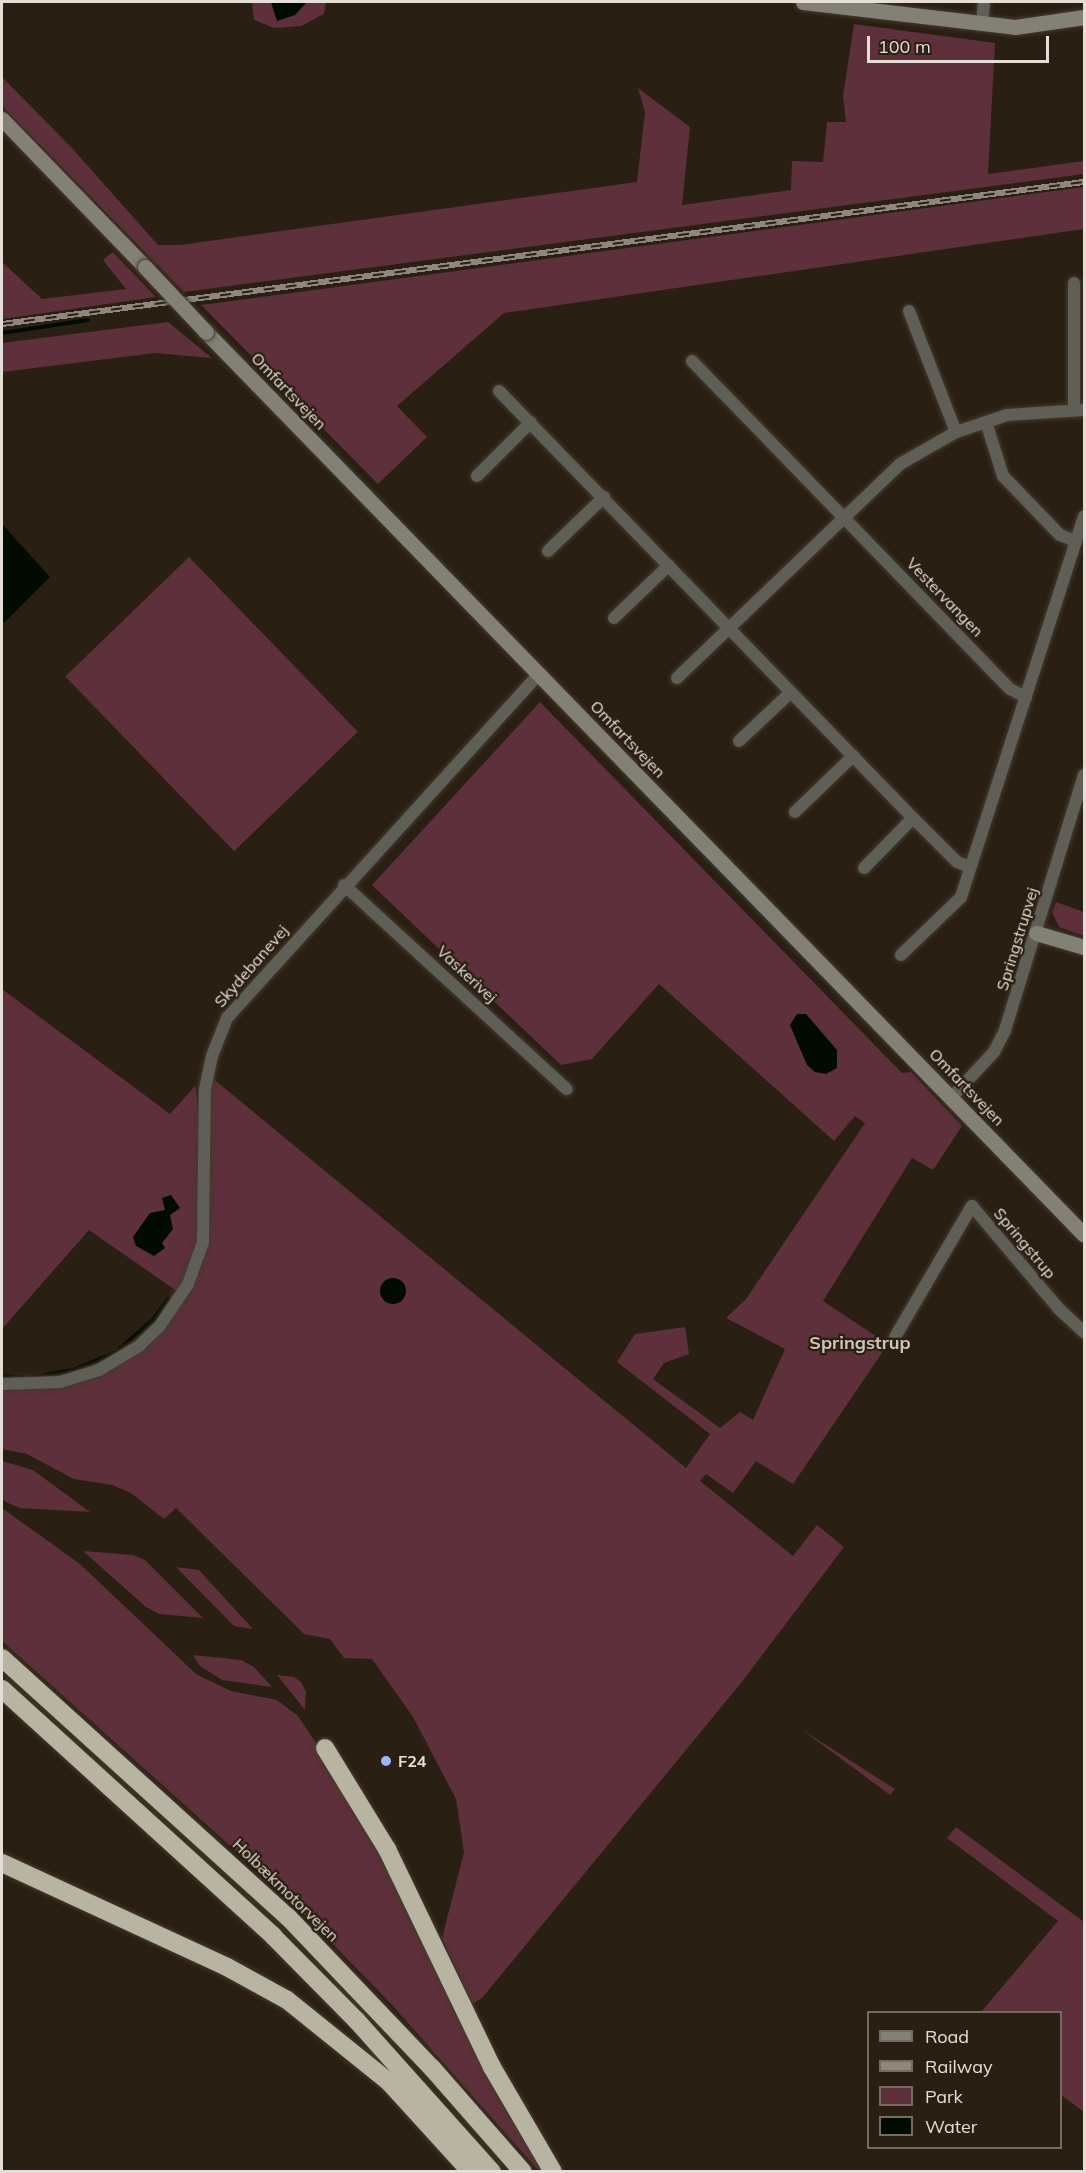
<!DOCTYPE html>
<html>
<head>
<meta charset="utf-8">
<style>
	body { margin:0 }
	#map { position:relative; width:1086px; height:2173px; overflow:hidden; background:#2a1f13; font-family:Mulish,sans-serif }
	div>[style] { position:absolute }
	.green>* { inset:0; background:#5d303b; transform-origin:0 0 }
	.water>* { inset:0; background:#020b00 }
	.round { border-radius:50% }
	.stream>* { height:4px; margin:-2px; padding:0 2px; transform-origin:2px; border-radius:2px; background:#020b00 }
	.roads { filter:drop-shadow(0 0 2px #443a2e) drop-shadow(0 0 2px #443a2e) }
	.street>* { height:12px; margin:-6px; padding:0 6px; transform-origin:6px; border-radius:6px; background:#5f5e57 }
	.secondary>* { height:15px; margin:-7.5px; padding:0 7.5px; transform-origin:7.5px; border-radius:7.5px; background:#838175 }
	.highway>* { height:18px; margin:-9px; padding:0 9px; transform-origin:9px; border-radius:9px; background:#b7b4a1 }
	.rail>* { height:6px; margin-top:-3px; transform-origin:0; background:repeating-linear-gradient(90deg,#2a1f13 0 11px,#8f877d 0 22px); box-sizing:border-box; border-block:2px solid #8f877d }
	.bridges { filter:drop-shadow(0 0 2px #443a2e) drop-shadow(0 0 2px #443a2e) }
	.secondary-bridge>* { height:15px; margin:-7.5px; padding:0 7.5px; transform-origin:7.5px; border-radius:7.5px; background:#838175 }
	.dots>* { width:16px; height:16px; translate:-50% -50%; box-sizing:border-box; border:3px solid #2a1f13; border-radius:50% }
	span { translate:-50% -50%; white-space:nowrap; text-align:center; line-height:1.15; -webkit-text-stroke:4.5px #2a1f13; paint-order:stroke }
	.street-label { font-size:16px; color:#e5ded6 }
	.poi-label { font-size:16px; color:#e5ded6; font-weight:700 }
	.left { translate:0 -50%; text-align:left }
	.neighbourhood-label { font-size:18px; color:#d1c2b2; font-weight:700 }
	.frame { position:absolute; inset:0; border:3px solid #e5ded6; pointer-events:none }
	.legend { position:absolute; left:867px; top:2011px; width:195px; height:138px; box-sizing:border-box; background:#2a1f13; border:2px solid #756b61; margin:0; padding:8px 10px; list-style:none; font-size:18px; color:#e5ded6 }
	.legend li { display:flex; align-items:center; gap:12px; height:30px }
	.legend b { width:30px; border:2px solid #756b61 }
	.scale { position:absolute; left:867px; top:36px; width:182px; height:27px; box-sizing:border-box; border:3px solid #e5ded6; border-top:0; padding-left:8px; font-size:18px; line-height:21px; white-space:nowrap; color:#e5ded6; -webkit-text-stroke:4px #2a1f13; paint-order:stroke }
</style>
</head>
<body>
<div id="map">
	<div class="green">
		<i style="clip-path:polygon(252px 2px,326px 2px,324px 14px,301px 26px,274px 28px,254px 20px)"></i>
		<i style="clip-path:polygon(854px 24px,995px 43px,988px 174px,1084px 161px,1084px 174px,184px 292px,2px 106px,2px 77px,71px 147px,158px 245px,180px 245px,637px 182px,645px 112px,638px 88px,690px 127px,682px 205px,791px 190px,792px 161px,823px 162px,827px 122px,846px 122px,843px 96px)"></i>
		<i style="clip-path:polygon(1084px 187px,1084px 229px,504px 313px,397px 406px,427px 437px,378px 484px,201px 305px)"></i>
		<i style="clip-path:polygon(113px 252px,156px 297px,2px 319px,2px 262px,42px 299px,126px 289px,103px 260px)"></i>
		<i style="clip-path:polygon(168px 322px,212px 358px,155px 353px,2px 372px,2px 343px)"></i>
		<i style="left:189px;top:557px;width:243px;height:172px;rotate:46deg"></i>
		<i style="clip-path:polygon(540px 702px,902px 1073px,911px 1072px,962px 1126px,933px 1170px,912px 1158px,823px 1301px,888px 1344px,793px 1484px,756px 1461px,733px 1493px,706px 1474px,700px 1481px,793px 1556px,817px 1525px,844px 1547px,741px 1683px,482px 1998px,472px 2004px,442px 1938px,464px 1852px,456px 1799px,413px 1717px,372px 1659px,344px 1658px,330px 1639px,304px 1634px,176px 1508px,164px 1519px,131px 1493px,112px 1485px,74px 1479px,27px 1454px,2px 1449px,2px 1387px,49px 1386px,145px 1345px,206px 1242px,211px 1077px,686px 1468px,710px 1434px,617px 1362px,635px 1334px,685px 1327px,689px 1354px,664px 1363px,653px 1379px,720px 1428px,740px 1412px,753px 1420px,785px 1349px,726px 1318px,746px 1299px,865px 1123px,855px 1116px,834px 1141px,659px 984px,592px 1059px,561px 1065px,372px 885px)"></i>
		<i style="clip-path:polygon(1056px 902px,1084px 912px,1084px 936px,1059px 927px,1052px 912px)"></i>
		<i style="clip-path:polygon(2px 989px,170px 1114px,195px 1086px,199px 1113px,199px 1242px,178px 1292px,89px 1230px,2px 1329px)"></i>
		<i style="clip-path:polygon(2px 1461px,33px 1470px,90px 1512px,20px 1508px,8px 1503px,2px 1499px)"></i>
		<i style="clip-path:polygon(2px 1508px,80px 1564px,196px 1674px,231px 1691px,277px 1700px,298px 1716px,351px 1795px,549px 2171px,539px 2171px,392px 2005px,287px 1897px,2px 1641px)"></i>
		<i style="clip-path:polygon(83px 1551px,133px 1555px,145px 1560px,203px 1618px,159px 1614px,146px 1607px)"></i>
		<i style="clip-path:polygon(176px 1567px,199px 1570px,253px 1629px,234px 1626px)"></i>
		<i style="clip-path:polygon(193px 1655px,241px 1660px,254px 1667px,272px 1687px,222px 1680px,200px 1666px)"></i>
		<i style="clip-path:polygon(277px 1675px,294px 1677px,301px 1682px,306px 1692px,305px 1710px)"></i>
		<i style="clip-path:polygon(801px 1729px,895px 1789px,890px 1795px)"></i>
		<i style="clip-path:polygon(956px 1827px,1084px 1922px,1084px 2112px,1061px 2095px,1060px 2012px,981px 2012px,1058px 1921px,947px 1838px)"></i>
	</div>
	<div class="water">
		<i style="clip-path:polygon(271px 2px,307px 2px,295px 15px,277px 21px)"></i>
		<i style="clip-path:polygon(2px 524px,50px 577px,4px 623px,2px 621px)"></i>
		<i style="clip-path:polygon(797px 1014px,806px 1014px,837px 1050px,837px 1068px,826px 1074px,815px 1072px,807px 1065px,790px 1025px)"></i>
		<i style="clip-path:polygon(171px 1195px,180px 1208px,170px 1215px,173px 1229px,162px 1243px,165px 1248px,154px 1256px,136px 1246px,133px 1237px,150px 1213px,165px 1210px,162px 1198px)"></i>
		<i class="round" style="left:380px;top:1278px;width:26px;height:26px"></i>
	</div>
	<div class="stream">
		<i style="left:2px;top:333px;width:87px;rotate:-8.6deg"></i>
		<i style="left:2px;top:1376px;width:22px;rotate:3deg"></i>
		<i style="left:32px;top:1377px;width:42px;rotate:-9.7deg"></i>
		<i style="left:73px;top:1370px;width:47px;rotate:-22.7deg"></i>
		<i style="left:116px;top:1352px;width:49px;rotate:-40.9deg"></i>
		<i style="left:153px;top:1320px;width:26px;rotate:-54deg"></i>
	</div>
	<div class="roads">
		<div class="street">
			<i style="left:982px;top:25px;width:23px;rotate:-85deg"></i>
			<i style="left:909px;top:311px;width:130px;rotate:68.8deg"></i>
			<i style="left:692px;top:361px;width:457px;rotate:45.9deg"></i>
			<i style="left:1010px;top:689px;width:18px;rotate:27deg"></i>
			<i style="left:499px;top:391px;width:595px;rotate:45.89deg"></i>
			<i style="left:913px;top:818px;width:62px;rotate:45deg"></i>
			<i style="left:957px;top:862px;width:14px;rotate:21deg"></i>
			<i style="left:1074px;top:409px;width:126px;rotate:-90deg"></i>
			<i style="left:986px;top:422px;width:57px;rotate:72.5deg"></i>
			<i style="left:1003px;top:476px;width:82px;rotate:46deg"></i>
			<i style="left:1060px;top:535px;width:17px;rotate:21deg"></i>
			<i style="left:477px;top:476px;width:76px;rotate:-45deg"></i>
			<i style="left:548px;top:551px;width:78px;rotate:-44deg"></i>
			<i style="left:614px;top:618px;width:76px;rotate:-43.9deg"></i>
			<i style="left:677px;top:678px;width:309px;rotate:-43.8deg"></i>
			<i style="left:900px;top:464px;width:64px;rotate:-29.7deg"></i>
			<i style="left:956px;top:432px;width:54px;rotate:-18.4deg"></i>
			<i style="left:1007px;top:415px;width:77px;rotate:-3.7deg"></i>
			<i style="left:739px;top:741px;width:71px;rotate:-43.3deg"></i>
			<i style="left:795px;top:812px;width:81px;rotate:-44deg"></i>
			<i style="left:864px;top:868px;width:70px;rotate:-45.6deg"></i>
			<i style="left:344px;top:885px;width:302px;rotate:42.5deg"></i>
			<i style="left:901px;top:955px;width:83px;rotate:-44deg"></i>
			<i style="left:961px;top:897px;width:400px;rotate:-72.1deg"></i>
			<i style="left:952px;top:1097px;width:62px;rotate:-47deg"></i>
			<i style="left:994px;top:1052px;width:25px;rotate:-63deg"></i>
			<i style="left:1005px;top:1030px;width:267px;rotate:-72.8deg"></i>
			<i style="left:895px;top:1337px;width:152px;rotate:-59.6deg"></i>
			<i style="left:972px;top:1206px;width:135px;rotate:49.8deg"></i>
			<i style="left:1059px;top:1309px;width:34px;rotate:43deg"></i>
			<i style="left:2px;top:1384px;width:58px;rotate:-2deg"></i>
			<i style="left:60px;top:1382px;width:41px;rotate:-17.1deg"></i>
			<i style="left:99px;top:1370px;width:47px;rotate:-31deg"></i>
			<i style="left:139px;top:1346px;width:28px;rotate:-44deg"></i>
			<i style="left:159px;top:1327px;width:52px;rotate:-56deg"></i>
			<i style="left:188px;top:1284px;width:45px;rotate:-70.3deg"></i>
			<i style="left:203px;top:1242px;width:153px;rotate:-89.3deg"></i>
			<i style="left:205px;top:1089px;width:34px;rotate:-78deg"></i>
			<i style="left:212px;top:1056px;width:41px;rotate:-68.5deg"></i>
			<i style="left:227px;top:1018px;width:464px;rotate:-47.8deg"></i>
		</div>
		<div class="secondary">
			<i style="left:803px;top:2px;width:213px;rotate:6.7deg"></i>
			<i style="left:1015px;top:27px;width:70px;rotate:-8.2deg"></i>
			<i style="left:2px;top:119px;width:206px;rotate:46deg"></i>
			<i style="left:206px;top:332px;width:1259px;rotate:45.8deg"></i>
			<i style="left:1036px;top:933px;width:50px;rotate:16.3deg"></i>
		</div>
		<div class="highway">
			<i style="left:2px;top:1658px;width:386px;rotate:42.2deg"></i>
			<i style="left:288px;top:1917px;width:209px;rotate:46.4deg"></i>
			<i style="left:432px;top:2068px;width:138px;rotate:48.8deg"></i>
			<i style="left:2px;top:1689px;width:367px;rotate:42.3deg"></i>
			<i style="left:273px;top:1936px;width:120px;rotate:45.3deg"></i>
			<i style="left:357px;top:2021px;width:203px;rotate:48.2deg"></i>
			<i style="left:325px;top:1748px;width:119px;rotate:58.5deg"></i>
			<i style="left:387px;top:1849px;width:242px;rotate:64.3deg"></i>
			<i style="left:492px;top:2067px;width:121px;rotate:59.8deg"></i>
			<i style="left:2px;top:1863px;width:248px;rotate:24.8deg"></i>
			<i style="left:227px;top:1967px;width:68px;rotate:28.8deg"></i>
			<i style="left:287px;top:2000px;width:131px;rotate:38.8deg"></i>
			<i style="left:389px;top:2082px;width:122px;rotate:47.7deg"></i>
		</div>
	</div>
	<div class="rail">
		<i style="left:2px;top:324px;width:1091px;rotate:-7.48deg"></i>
	</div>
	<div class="bridges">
		<div class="secondary-bridge">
			<i style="left:145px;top:267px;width:89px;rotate:46.8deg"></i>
		</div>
	</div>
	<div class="dots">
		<i style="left:386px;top:1761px;background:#9db4fd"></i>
	</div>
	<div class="street-label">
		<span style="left:289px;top:391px;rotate:46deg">Omfartsvejen</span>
		<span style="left:945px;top:597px;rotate:46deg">Vestervangen</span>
		<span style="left:628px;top:739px;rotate:46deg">Omfartsvejen</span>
		<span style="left:1017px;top:939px;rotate:-73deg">Springstrupvej</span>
		<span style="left:251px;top:966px;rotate:-49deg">Skydebanevej</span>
		<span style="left:467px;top:974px;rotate:43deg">Vaskerivej</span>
		<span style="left:967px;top:1087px;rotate:46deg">Omfartsvejen</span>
		<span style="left:1025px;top:1243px;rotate:50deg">Springstrup</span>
		<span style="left:286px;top:1890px;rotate:44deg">Holbækmotorvejen</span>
	</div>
	<div class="poi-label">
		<span class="left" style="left:398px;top:1761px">F24</span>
	</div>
	<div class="neighbourhood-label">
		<span style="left:860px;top:1343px">Springstrup</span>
	</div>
	<div class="frame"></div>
	<ul class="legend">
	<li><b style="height:8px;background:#838175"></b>Road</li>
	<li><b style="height:8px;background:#8f877d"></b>Railway</li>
	<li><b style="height:16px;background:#5d303b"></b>Park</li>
	<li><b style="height:16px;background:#020b00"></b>Water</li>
	</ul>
	<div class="scale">100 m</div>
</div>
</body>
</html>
